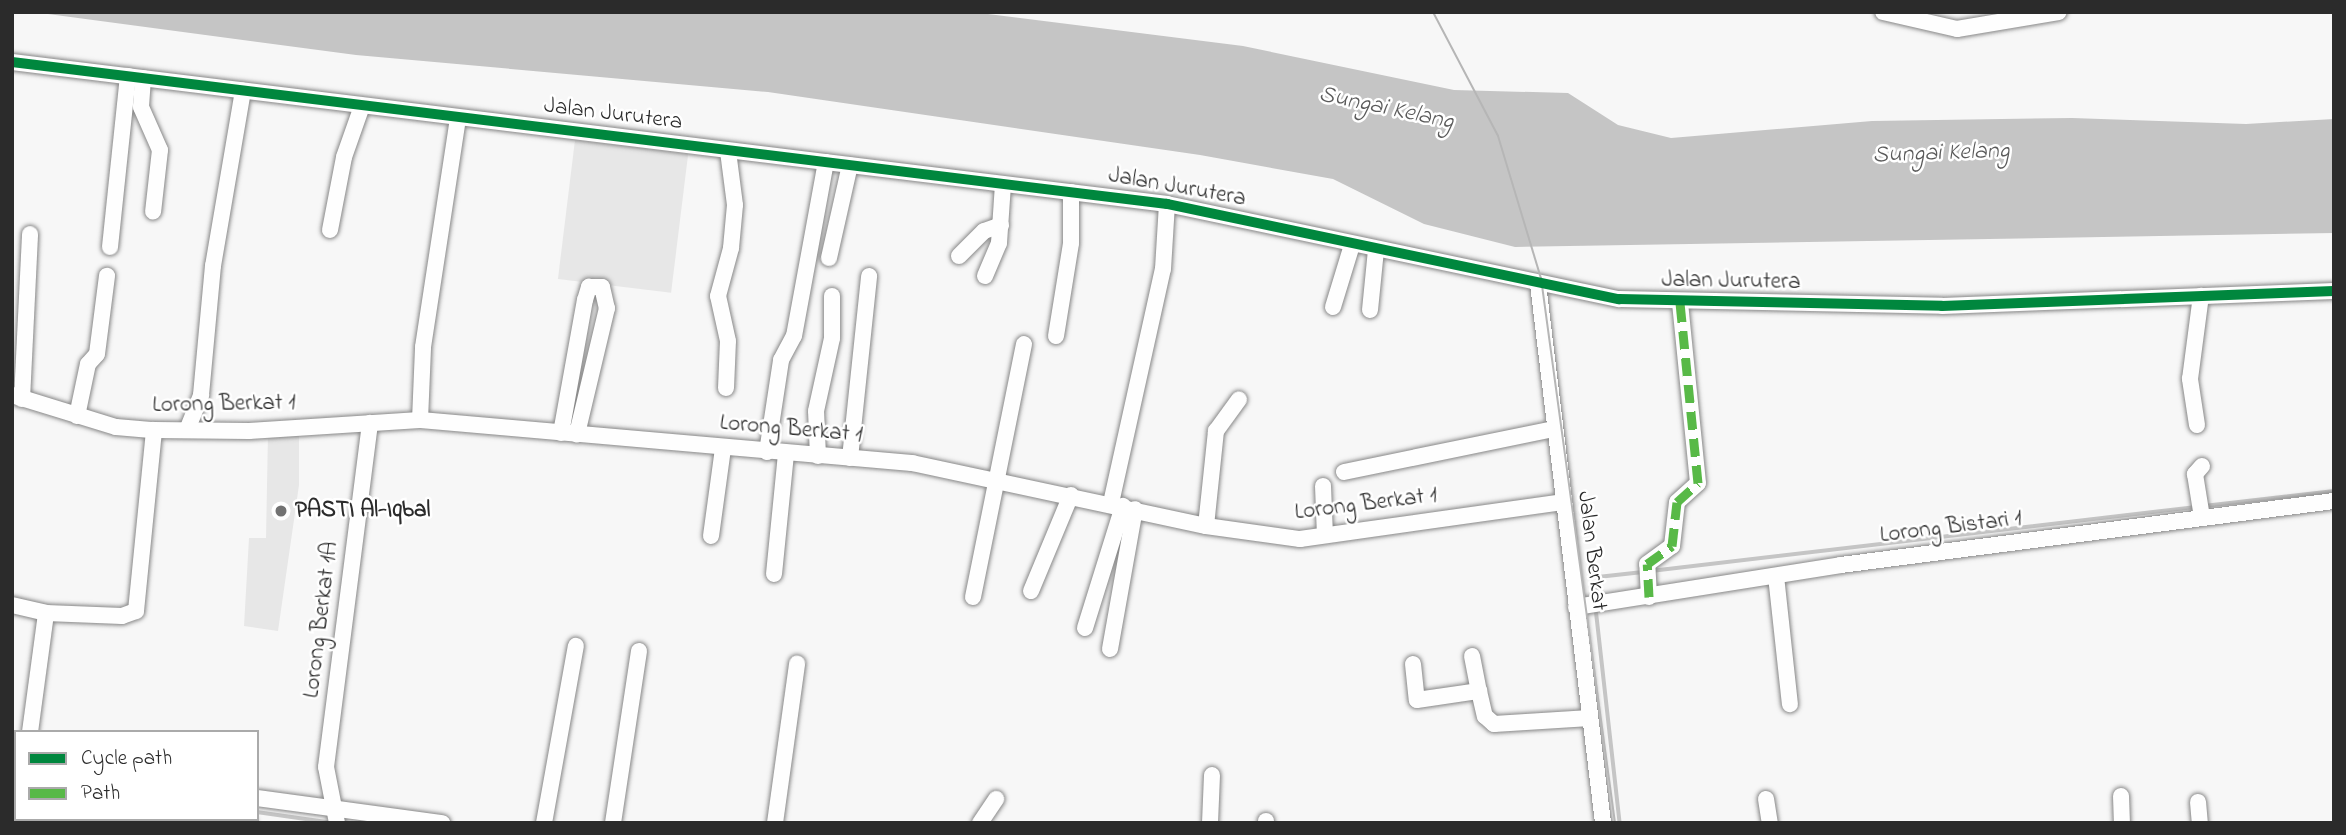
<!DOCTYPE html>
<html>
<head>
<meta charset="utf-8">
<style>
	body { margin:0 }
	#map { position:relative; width:2346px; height:835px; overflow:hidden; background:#f7f7f7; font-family:"Indie Flower",sans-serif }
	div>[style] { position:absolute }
	.built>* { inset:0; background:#e7e7e7; transform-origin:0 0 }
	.water>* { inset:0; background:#c5c5c5 }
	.stream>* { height:3.5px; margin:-1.75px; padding:0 1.75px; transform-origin:1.75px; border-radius:1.75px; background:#c5c5c5 }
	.roads { filter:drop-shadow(0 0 2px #878787) drop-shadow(0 0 2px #878787) }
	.minor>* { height:16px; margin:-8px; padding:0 8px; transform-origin:8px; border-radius:8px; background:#fefefe }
	.tram>* { height:2px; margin:-1px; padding:0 1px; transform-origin:1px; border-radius:1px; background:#b6b6b6 }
	.quiet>* { height:9px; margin-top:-4.5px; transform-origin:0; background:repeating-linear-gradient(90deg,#58b947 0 18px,transparent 0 27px) }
	.cycleway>* { height:10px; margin:-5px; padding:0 5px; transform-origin:5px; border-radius:5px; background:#00873e }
	.dots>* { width:19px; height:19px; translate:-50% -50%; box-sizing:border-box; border:4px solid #fff; border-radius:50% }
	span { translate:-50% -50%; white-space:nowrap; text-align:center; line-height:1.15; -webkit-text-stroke:5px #fff; paint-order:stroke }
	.street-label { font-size:23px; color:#2b2b2b }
	.poi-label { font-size:23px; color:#2b2b2b; font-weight:700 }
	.left { translate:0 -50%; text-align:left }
	.water-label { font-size:24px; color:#5a5a5a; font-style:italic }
	.frame { position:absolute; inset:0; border:14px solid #2b2b2b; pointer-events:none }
	.legend { position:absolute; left:14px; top:730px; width:245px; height:91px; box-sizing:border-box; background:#fff; border:2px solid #aaa; margin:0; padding:9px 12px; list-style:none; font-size:21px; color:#2b2b2b }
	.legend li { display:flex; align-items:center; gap:14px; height:35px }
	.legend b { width:35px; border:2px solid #aaa }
</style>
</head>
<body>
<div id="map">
	<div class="built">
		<i style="left:575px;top:140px;width:114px;height:140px;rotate:7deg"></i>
		<i style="clip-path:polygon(268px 433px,299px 434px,299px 485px,278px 631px,244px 626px,249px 538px,266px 538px)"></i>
	</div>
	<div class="water">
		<i style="clip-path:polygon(33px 12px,972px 12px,1243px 46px,1454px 90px,1568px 93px,1618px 125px,1671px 138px,1872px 121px,2072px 118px,2246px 124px,2334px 119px,2334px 233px,1515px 247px,1424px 224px,1333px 179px,1200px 155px,768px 92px,356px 55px)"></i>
	</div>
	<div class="stream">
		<i style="left:2204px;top:506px;width:131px;rotate:-6.6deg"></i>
		<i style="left:1651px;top:571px;width:549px;rotate:-6.7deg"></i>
		<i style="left:1596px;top:601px;width:24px;rotate:-85deg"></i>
		<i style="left:1598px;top:577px;width:45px;rotate:-6.3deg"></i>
		<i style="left:1596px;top:608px;width:216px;rotate:83.6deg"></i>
		<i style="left:12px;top:777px;width:4px"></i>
		<i style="left:257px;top:812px;width:77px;rotate:8.2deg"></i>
	</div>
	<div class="roads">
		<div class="minor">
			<i style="left:1883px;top:12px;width:76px;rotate:12.9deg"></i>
			<i style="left:1957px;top:29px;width:103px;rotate:-9.5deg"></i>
			<i style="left:12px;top:62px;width:1164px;rotate:7.01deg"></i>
			<i style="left:1167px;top:204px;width:462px;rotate:11.9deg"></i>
			<i style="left:1619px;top:299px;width:323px;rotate:1.2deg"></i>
			<i style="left:1942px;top:306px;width:392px;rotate:-2.2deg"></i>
			<i style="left:143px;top:78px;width:29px;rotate:94deg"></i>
			<i style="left:141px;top:107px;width:47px;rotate:66.2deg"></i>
			<i style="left:160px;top:150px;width:62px;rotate:96.4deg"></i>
			<i style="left:330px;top:230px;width:74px;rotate:-79.1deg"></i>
			<i style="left:344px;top:157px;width:54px;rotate:-70.6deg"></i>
			<i style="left:110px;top:247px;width:172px;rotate:-84deg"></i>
			<i style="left:959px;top:256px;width:35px;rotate:-45deg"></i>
			<i style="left:984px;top:231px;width:18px;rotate:-19deg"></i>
			<i style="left:829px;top:258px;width:95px;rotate:-77.3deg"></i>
			<i style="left:985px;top:276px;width:36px;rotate:-67deg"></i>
			<i style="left:999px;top:243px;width:59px;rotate:-86.1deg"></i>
			<i style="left:1538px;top:284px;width:543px;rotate:83.12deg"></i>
			<i style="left:1333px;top:307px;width:65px;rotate:-73deg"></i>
			<i style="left:1370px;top:310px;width:60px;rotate:-84.3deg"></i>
			<i style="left:1056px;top:336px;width:94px;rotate:-80.8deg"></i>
			<i style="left:1071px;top:243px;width:51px;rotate:-90deg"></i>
			<i style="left:726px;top:388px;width:47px;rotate:-87.6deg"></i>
			<i style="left:728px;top:341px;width:46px;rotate:-102.5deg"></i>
			<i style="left:718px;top:296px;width:50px;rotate:-74.8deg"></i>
			<i style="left:731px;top:248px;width:43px;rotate:-84.7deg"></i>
			<i style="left:735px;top:205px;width:54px;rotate:-97.4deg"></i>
			<i style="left:12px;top:395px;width:109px;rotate:17.1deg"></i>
			<i style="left:116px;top:427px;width:38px;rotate:5deg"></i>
			<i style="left:154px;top:430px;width:95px;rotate:0.6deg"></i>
			<i style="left:249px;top:431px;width:171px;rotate:-3.7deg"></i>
			<i style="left:420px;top:420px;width:494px;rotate:5deg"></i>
			<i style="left:912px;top:463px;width:301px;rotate:12.1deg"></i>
			<i style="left:1206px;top:526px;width:95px;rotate:7.9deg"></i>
			<i style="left:1300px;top:539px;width:265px;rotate:-8deg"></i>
			<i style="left:22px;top:399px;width:165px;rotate:-87.2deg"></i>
			<i style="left:77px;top:416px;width:53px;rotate:-78.1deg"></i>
			<i style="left:88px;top:364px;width:13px;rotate:-48deg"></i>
			<i style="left:97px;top:354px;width:79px;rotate:-82.7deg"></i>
			<i style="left:420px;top:420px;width:73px;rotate:-87.6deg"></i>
			<i style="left:423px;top:347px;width:232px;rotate:-81.3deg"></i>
			<i style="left:2197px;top:425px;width:47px;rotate:-98.7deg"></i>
			<i style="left:2190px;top:379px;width:84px;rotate:-82.5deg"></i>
			<i style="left:187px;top:430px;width:38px;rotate:-68deg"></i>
			<i style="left:201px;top:395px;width:130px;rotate:-84.7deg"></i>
			<i style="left:213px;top:266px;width:178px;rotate:-80.3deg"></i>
			<i style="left:561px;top:433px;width:135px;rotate:-79.8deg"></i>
			<i style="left:585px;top:300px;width:14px;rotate:-73deg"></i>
			<i style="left:589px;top:287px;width:13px"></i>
			<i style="left:602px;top:287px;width:22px;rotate:77deg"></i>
			<i style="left:607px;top:308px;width:130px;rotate:103.4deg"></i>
			<i style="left:767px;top:452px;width:93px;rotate:-81.3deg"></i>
			<i style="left:781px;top:360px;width:27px;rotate:-62deg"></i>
			<i style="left:794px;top:336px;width:177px;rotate:-79.6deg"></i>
			<i style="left:818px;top:456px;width:45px;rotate:-92.5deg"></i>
			<i style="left:816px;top:411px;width:75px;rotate:-77.6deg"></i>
			<i style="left:832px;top:338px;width:42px;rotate:-90deg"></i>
			<i style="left:850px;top:458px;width:183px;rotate:-84deg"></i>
			<i style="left:2202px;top:466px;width:11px;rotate:131deg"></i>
			<i style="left:2195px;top:474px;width:44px;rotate:80.8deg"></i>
			<i style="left:1344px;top:472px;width:214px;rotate:-11.6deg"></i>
			<i style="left:1323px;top:486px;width:49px;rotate:87.7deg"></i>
			<i style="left:1111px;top:503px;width:240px;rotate:-77.5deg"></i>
			<i style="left:1163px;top:269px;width:65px;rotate:-86.5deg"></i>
			<i style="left:1206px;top:526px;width:96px;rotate:-84deg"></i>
			<i style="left:1216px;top:431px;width:39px;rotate:-54deg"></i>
			<i style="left:711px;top:536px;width:89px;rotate:-82.2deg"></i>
			<i style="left:774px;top:574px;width:121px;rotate:-84.3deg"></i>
			<i style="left:1776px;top:576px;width:129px;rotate:83.8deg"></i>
			<i style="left:1031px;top:591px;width:104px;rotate:-67.4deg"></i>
			<i style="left:973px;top:597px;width:258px;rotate:-78.6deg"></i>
			<i style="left:1649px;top:597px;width:33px;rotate:-93deg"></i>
			<i style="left:1647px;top:564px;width:31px;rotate:-36deg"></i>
			<i style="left:1672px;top:546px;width:44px;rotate:-83.5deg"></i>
			<i style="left:1677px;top:502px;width:28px;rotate:-42deg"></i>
			<i style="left:1698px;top:483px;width:180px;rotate:-95.7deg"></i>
			<i style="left:12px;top:605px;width:35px;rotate:13deg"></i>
			<i style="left:46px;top:613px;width:76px;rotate:2.3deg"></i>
			<i style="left:122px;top:616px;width:15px;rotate:-20deg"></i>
			<i style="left:136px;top:611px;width:182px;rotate:-84.3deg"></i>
			<i style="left:1576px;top:607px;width:268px;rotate:-9deg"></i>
			<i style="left:1841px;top:565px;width:497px;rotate:-7.4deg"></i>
			<i style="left:1085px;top:628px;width:128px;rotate:-72.7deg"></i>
			<i style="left:1110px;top:649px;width:142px;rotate:-79.9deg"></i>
			<i style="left:1472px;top:656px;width:36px;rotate:79deg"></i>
			<i style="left:1413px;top:664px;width:36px;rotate:84deg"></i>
			<i style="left:1417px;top:700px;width:63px;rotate:-8.3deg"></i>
			<i style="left:1479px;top:691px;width:26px;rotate:77deg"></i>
			<i style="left:1485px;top:716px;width:12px;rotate:42deg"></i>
			<i style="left:1494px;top:724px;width:96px;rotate:-3.6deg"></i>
			<i style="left:30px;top:732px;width:120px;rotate:-82.3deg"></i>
			<i style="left:2121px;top:796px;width:27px;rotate:88deg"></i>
			<i style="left:257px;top:798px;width:187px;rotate:7.7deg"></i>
			<i style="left:1766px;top:799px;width:24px;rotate:81deg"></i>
			<i style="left:2198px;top:802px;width:21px;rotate:85deg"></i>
			<i style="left:226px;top:819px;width:23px;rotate:10deg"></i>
			<i style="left:14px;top:823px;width:15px;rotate:-82deg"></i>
			<i style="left:200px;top:823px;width:6px;rotate:-45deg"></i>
			<i style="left:337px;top:823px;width:57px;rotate:-101.1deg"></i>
			<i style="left:326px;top:767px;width:347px;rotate:-82.7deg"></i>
			<i style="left:544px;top:823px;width:180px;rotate:-79.8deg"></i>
			<i style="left:613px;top:823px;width:174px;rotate:-81.4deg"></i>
			<i style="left:775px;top:823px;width:161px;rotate:-82.1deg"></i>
			<i style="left:980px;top:823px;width:29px;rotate:-56deg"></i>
			<i style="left:1210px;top:823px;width:48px;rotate:-87.6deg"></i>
			<i style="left:1266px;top:823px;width:2px;rotate:-90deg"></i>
		</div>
	</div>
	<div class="tram">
		<i style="left:1433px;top:12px;width:140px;rotate:62.3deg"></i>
		<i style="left:1498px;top:136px;width:148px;rotate:73.2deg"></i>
		<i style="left:1541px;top:278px;width:550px;rotate:82.27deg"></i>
	</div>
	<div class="quiet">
		<i style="left:1649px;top:597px;width:33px;rotate:-93deg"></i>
		<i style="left:1647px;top:564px;width:31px;rotate:-36deg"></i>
		<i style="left:1672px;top:546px;width:44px;rotate:-83.5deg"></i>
		<i style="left:1677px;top:502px;width:28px;rotate:-42deg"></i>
		<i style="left:1698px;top:483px;width:180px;rotate:-95.7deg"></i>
	</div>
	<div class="cycleway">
		<i style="left:12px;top:62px;width:1164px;rotate:7.01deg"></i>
		<i style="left:1167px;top:204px;width:462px;rotate:11.9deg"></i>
		<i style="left:1619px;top:299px;width:323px;rotate:1.2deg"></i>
		<i style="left:1942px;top:306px;width:392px;rotate:-2.2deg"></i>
	</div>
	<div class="dots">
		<i style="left:281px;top:511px;background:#727272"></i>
	</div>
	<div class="street-label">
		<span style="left:613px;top:115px;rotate:7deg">Jalan Jurutera</span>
		<span style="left:1177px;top:188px;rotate:10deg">Jalan Jurutera</span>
		<span style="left:1731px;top:282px;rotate:1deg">Jalan Jurutera</span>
		<span style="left:224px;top:405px;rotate:-1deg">Lorong Berkat 1</span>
		<span style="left:791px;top:430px;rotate:5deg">Lorong Berkat 1</span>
		<span style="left:1366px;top:505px;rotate:-7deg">Lorong Berkat 1</span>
		<span style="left:1951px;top:528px;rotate:-7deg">Lorong Bistari 1</span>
		<span style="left:1591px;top:551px;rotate:83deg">Jalan Berkat</span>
		<span style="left:322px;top:620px;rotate:-83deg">Lorong Berkat 1A</span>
	</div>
	<div class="poi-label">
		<span class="left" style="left:295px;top:511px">PASTI Al-Iqbal</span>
	</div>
	<div class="water-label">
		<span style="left:1386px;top:109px;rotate:12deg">Sungai Kelang</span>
		<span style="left:1941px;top:154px;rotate:-2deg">Sungai Kelang</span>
	</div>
	<div class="frame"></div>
	<ul class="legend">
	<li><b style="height:9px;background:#00873e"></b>Cycle path</li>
	<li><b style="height:9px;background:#58b947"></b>Path</li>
	</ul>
</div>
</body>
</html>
